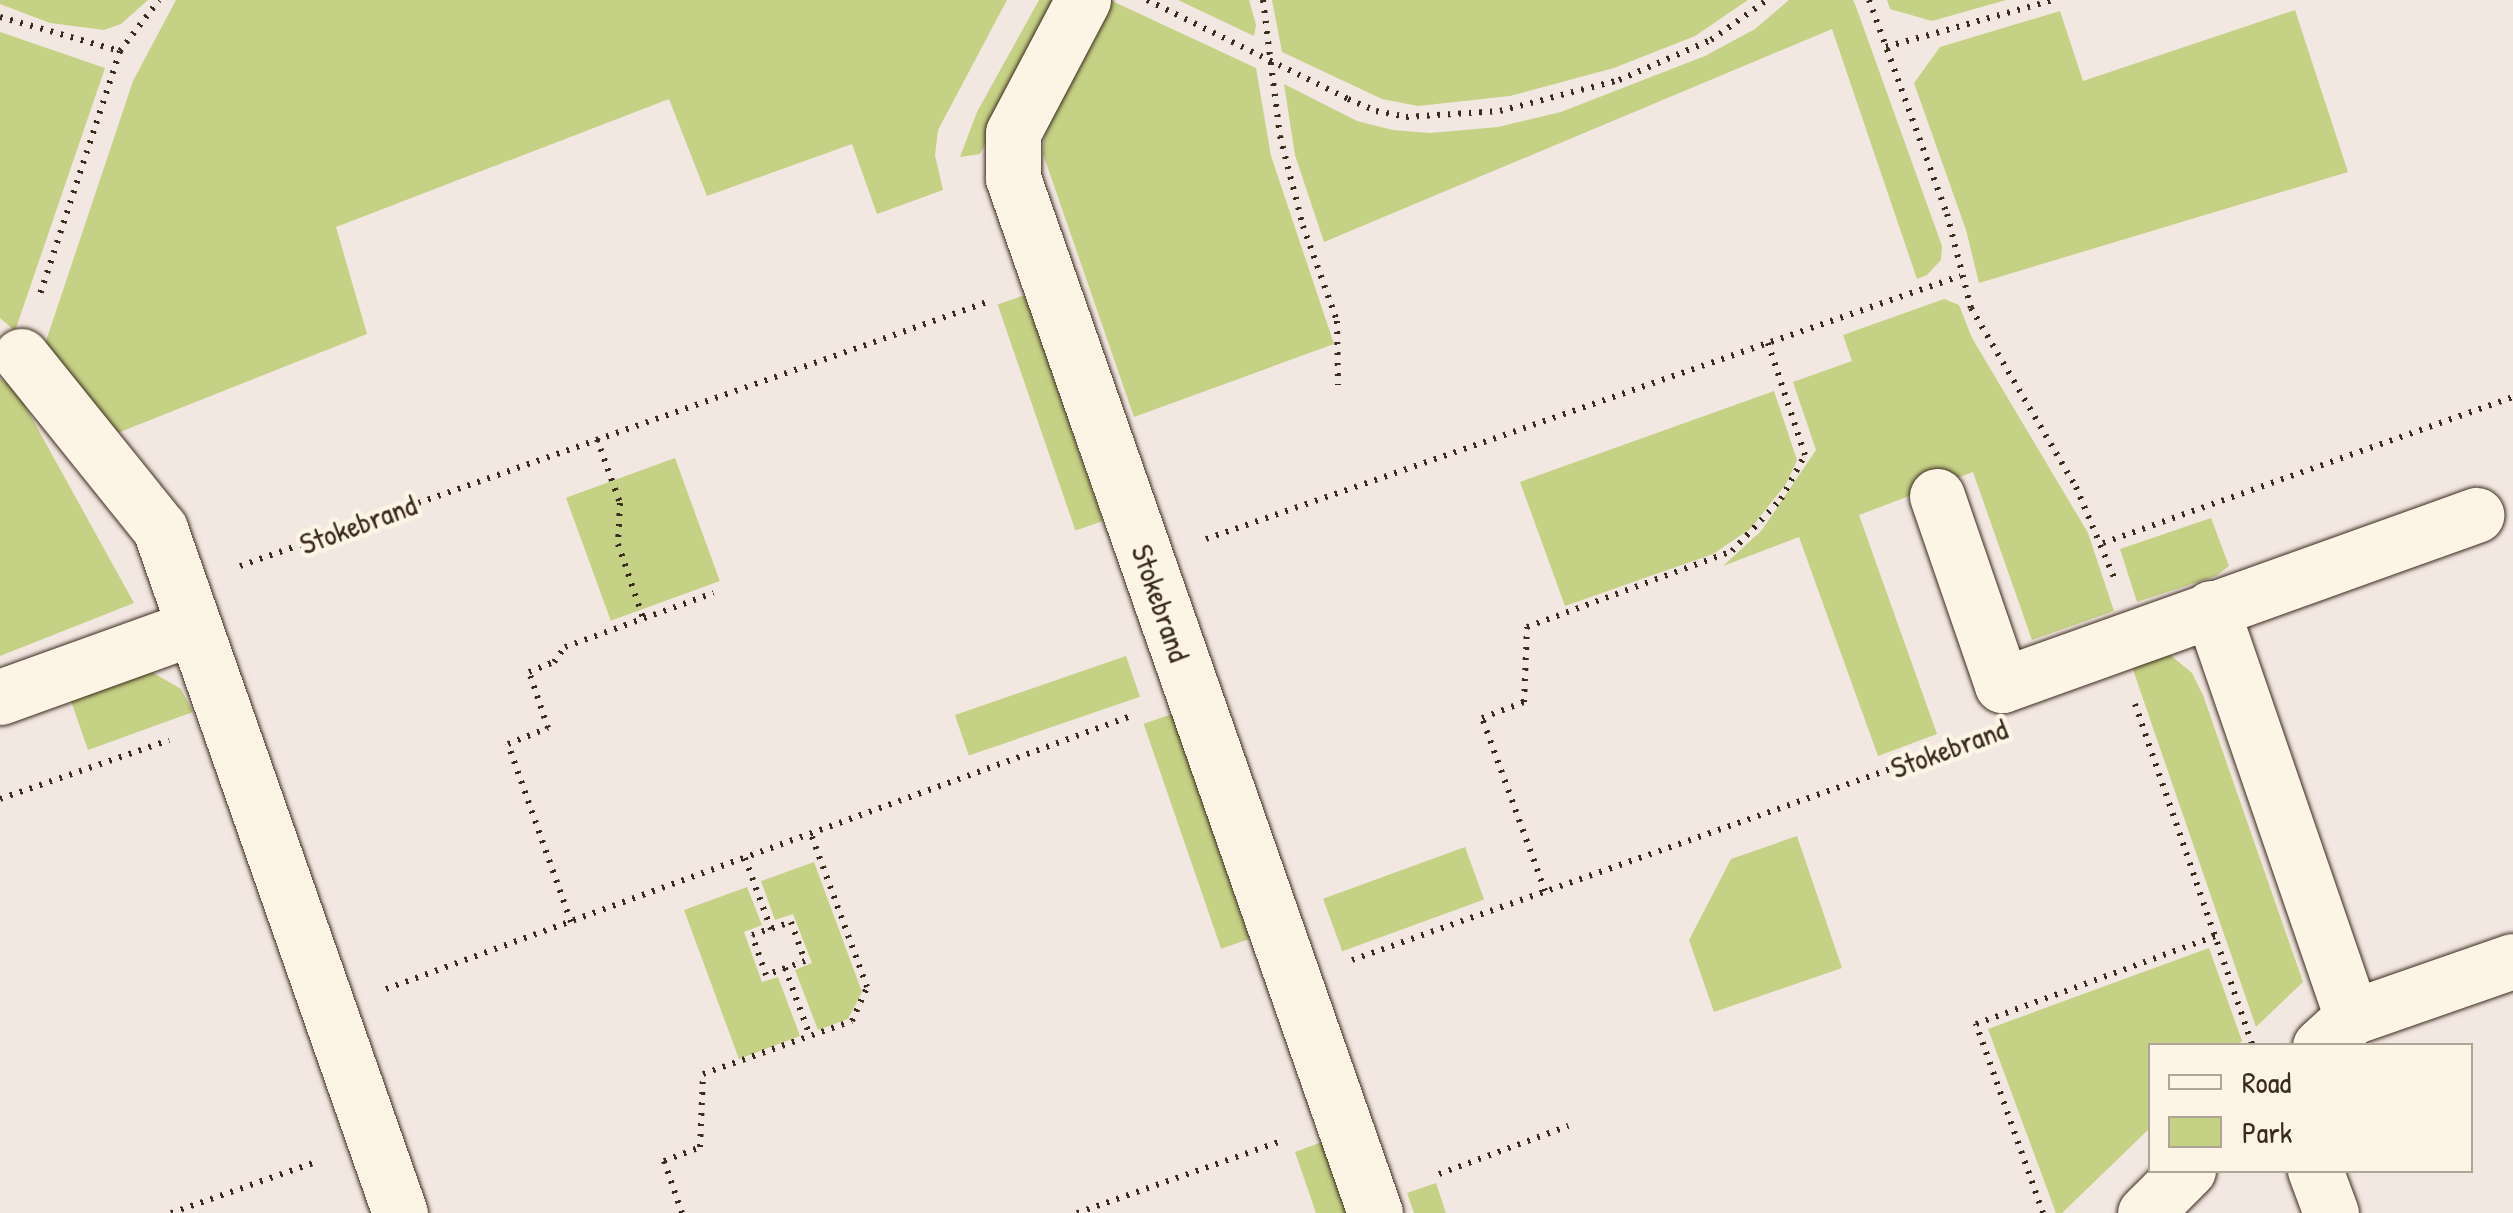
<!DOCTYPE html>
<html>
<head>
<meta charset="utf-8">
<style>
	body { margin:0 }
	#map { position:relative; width:2513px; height:1213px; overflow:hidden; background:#f3e7e2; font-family:"Patrick Hand",sans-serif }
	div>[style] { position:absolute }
	.green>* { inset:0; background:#c5d185; transform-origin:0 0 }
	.path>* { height:6px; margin-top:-3px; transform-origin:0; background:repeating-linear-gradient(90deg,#3b2a1e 0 2.5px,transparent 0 10.5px) }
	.roads { filter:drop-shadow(0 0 2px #3b2a1e) drop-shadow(0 0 2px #3b2a1e) }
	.minor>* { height:55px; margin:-27.5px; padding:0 27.5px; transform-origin:27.5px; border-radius:27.5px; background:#fcf5e5 }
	span { translate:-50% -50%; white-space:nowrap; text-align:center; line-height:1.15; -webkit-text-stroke:9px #fcf5e5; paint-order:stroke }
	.street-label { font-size:30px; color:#3b2a1e }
	.legend { position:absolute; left:2148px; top:1043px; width:325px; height:130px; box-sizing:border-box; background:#fcf5e5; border:2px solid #afa495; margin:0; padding:12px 18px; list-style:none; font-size:30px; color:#3b2a1e }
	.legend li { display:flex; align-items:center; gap:20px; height:50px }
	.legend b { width:50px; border:2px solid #afa495 }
</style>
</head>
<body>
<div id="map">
	<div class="green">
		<i style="clip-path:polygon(0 0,148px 0,121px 24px,104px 30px,50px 23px,0 4px)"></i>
		<i style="clip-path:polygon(176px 0,1007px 0,938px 130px,935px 155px,943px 190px,877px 214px,852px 144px,707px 196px,669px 99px,336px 227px,367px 334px,115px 434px,44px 347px,133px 81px)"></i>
		<i style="clip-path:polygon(1039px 0,1060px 0,980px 154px,960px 157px,977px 112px)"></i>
		<i style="clip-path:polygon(1110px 0,1256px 68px,1271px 156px,1334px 344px,1134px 417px,1043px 154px,1045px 128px)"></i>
		<i style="clip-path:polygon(1178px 0,1249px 0,1256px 25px,1254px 36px)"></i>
		<i style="clip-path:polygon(1272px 0,1748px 0,1695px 36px,1614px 68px,1510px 96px,1418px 106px,1382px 99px,1282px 52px)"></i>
		<i style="clip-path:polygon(1789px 0,1853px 0,1855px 4px,1942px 246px,1941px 260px,1927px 275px,1917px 279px,1832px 29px,1324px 242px,1295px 155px,1284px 84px,1357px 121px,1393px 130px,1430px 133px,1498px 127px,1561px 112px,1705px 56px,1755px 29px)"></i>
		<i style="clip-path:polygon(1887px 0,2006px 0,1932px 21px,1890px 9px)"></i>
		<i style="clip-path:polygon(2295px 10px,2348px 172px,1979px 283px,1966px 230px,1914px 83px,1940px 47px,2060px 11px,2083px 81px)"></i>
		<i style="clip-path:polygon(0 32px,105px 68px,15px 331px,0 318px)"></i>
		<i style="left:1025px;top:295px;width:239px;height:29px;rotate:71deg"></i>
		<i style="clip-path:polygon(1944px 299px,1959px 305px,1972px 338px,2088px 533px,2114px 611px,2032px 640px,1973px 472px,1859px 515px,1937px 734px,1878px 756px,1799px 537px,1723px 566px,1762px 530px,1816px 450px,1793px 382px,1852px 361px,1843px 335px)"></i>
		<i style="clip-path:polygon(0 378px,18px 393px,134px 603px,0 656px)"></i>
		<i style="clip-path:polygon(1774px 391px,1797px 460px,1786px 484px,1750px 529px,1713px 554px,1565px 606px,1520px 482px)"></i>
		<i style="left:675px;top:458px;width:131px;height:116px;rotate:70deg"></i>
		<i style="clip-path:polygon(2211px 518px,2229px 566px,2216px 576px,2137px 602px,2120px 549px)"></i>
		<i style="clip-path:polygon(2169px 654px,2192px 673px,2203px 695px,2303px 982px,2256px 1027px,2129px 658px)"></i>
		<i style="left:1126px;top:656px;width:43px;height:181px;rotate:71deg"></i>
		<i style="clip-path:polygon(150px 671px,181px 689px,193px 712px,88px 750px,70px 698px)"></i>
		<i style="left:1172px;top:714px;width:238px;height:30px;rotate:71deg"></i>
		<i style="clip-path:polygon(1797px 836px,1842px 968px,1714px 1012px,1689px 940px,1731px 859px)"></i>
		<i style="left:1465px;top:847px;width:56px;height:151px;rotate:70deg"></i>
		<i style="clip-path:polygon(814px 862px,862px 992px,848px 1019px,818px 1030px,795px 970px,812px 963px,793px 914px,775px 920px,761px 881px)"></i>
		<i style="clip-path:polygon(747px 887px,762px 925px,744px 932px,762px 982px,778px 977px,800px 1036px,739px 1059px,684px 910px)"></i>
		<i style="clip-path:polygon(2209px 948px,2242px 1041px,2237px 1045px,2150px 1046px,2150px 1128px,2062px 1213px,2056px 1213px,1988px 1029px)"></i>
		<i style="clip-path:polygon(1322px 1142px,1348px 1213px,1316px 1213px,1295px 1152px)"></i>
		<i style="clip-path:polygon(1436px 1183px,1446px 1213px,1414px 1213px,1407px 1193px)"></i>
	</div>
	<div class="path">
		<i style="left:1147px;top:0;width:224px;rotate:26.2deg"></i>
		<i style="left:1348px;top:99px;width:30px;rotate:23deg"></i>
		<i style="left:1376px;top:111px;width:31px;rotate:11deg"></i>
		<i style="left:1406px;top:117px;width:94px;rotate:-3.7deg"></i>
		<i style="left:1500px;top:111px;width:123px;rotate:-14.6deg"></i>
		<i style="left:1619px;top:80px;width:100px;rotate:-23.5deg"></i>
		<i style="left:1711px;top:40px;width:69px;rotate:-35.5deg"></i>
		<i style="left:1263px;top:0;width:137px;rotate:82.9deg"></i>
		<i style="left:1280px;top:136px;width:93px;rotate:75.7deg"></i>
		<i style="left:1303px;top:226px;width:101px;rotate:70.3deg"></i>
		<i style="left:1337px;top:321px;width:64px;rotate:89.1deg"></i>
		<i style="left:1869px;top:0;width:228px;rotate:70deg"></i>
		<i style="left:1947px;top:214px;width:97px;rotate:75.7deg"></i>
		<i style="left:1971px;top:308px;width:208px;rotate:59.6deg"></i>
		<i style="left:2076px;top:487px;width:101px;rotate:67.2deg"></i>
		<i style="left:0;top:17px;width:125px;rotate:15.8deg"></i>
		<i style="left:120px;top:51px;width:260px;rotate:108.2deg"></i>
		<i style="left:1886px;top:47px;width:173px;rotate:-15.7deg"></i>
		<i style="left:120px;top:51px;width:64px;rotate:-52.6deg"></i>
		<i style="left:597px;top:439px;width:68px;rotate:70.2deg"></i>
		<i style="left:620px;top:503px;width:41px;rotate:92.8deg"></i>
		<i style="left:618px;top:544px;width:78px;rotate:71.3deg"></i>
		<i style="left:1206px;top:539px;width:799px;rotate:-19.23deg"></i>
		<i style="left:2103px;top:543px;width:435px;rotate:-19.6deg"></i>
		<i style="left:240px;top:566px;width:792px;rotate:-19.46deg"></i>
		<i style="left:2135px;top:704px;width:362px;rotate:71deg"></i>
		<i style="left:0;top:799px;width:179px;rotate:-19.2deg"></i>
		<i style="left:745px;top:858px;width:76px;rotate:69.9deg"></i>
		<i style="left:1545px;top:891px;width:184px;rotate:-110deg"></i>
		<i style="left:1482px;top:718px;width:45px;rotate:-20.9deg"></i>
		<i style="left:1524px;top:702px;width:75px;rotate:-87.7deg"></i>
		<i style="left:1527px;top:627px;width:219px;rotate:-20.3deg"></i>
		<i style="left:1732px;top:551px;width:71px;rotate:-46.7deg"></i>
		<i style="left:1781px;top:499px;width:50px;rotate:-61.4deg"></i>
		<i style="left:1805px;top:455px;width:118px;rotate:-108.3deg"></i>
		<i style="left:571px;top:922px;width:189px;rotate:-109.5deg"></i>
		<i style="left:508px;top:744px;width:43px;rotate:-21.8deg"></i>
		<i style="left:548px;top:728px;width:59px;rotate:-108.7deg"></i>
		<i style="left:529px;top:672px;width:27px;rotate:-22deg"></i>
		<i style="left:554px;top:662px;width:19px;rotate:-54deg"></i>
		<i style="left:565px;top:647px;width:158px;rotate:-20deg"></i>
		<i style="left:791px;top:922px;width:41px;rotate:70.3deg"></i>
		<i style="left:805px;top:961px;width:41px;rotate:160.3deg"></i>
		<i style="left:766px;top:975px;width:42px;rotate:-109.3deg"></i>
		<i style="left:752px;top:935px;width:41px;rotate:-18.4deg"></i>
		<i style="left:1352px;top:960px;width:658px;rotate:-19.54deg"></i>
		<i style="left:785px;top:968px;width:72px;rotate:69.8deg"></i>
		<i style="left:386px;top:989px;width:793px;rotate:-20.13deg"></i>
		<i style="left:1439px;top:1174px;width:138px;rotate:-20.4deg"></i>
		<i style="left:171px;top:1213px;width:154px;rotate:-19.4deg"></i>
		<i style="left:682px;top:1213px;width:55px;rotate:-109.1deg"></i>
		<i style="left:664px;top:1161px;width:39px;rotate:-21deg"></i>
		<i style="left:700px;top:1147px;width:73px;rotate:-87.6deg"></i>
		<i style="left:703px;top:1074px;width:158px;rotate:-19.6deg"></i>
		<i style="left:852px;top:1021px;width:37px;rotate:-66deg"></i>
		<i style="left:867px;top:987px;width:163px;rotate:-110.1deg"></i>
		<i style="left:1077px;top:1213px;width:216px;rotate:-19.4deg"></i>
		<i style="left:2043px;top:1213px;width:201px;rotate:-109.5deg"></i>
		<i style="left:1976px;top:1024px;width:255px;rotate:-20.2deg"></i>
	</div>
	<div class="roads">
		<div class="minor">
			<i style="left:1083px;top:0;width:150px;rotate:117.8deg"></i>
			<i style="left:1013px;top:133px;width:45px;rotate:90deg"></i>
			<i style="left:1013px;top:178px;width:1096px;rotate:70.72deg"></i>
			<i style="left:21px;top:356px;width:222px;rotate:51.2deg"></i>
			<i style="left:160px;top:529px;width:725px;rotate:70.67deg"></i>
			<i style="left:1937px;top:496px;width:200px;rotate:71deg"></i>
			<i style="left:2002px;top:685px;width:504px;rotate:-19.73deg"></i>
			<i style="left:2211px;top:608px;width:433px;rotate:71deg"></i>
			<i style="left:0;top:697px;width:206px;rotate:-19.8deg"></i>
			<i style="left:2320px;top:1046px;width:43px;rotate:-42.2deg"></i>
			<i style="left:2352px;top:1017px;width:170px;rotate:-19.2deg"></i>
			<i style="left:2315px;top:1170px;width:46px;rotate:69.6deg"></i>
			<i style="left:2145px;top:1213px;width:61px;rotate:-45deg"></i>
		</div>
	</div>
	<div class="street-label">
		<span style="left:358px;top:524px;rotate:-20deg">Stokebrand</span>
		<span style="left:1161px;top:603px;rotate:71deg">Stokebrand</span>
		<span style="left:1949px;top:748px;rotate:-20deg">Stokebrand</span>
	</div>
	<ul class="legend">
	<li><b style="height:12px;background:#fcf5e5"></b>Road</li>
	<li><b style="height:28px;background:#c5d185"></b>Park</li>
	</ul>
</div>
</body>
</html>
